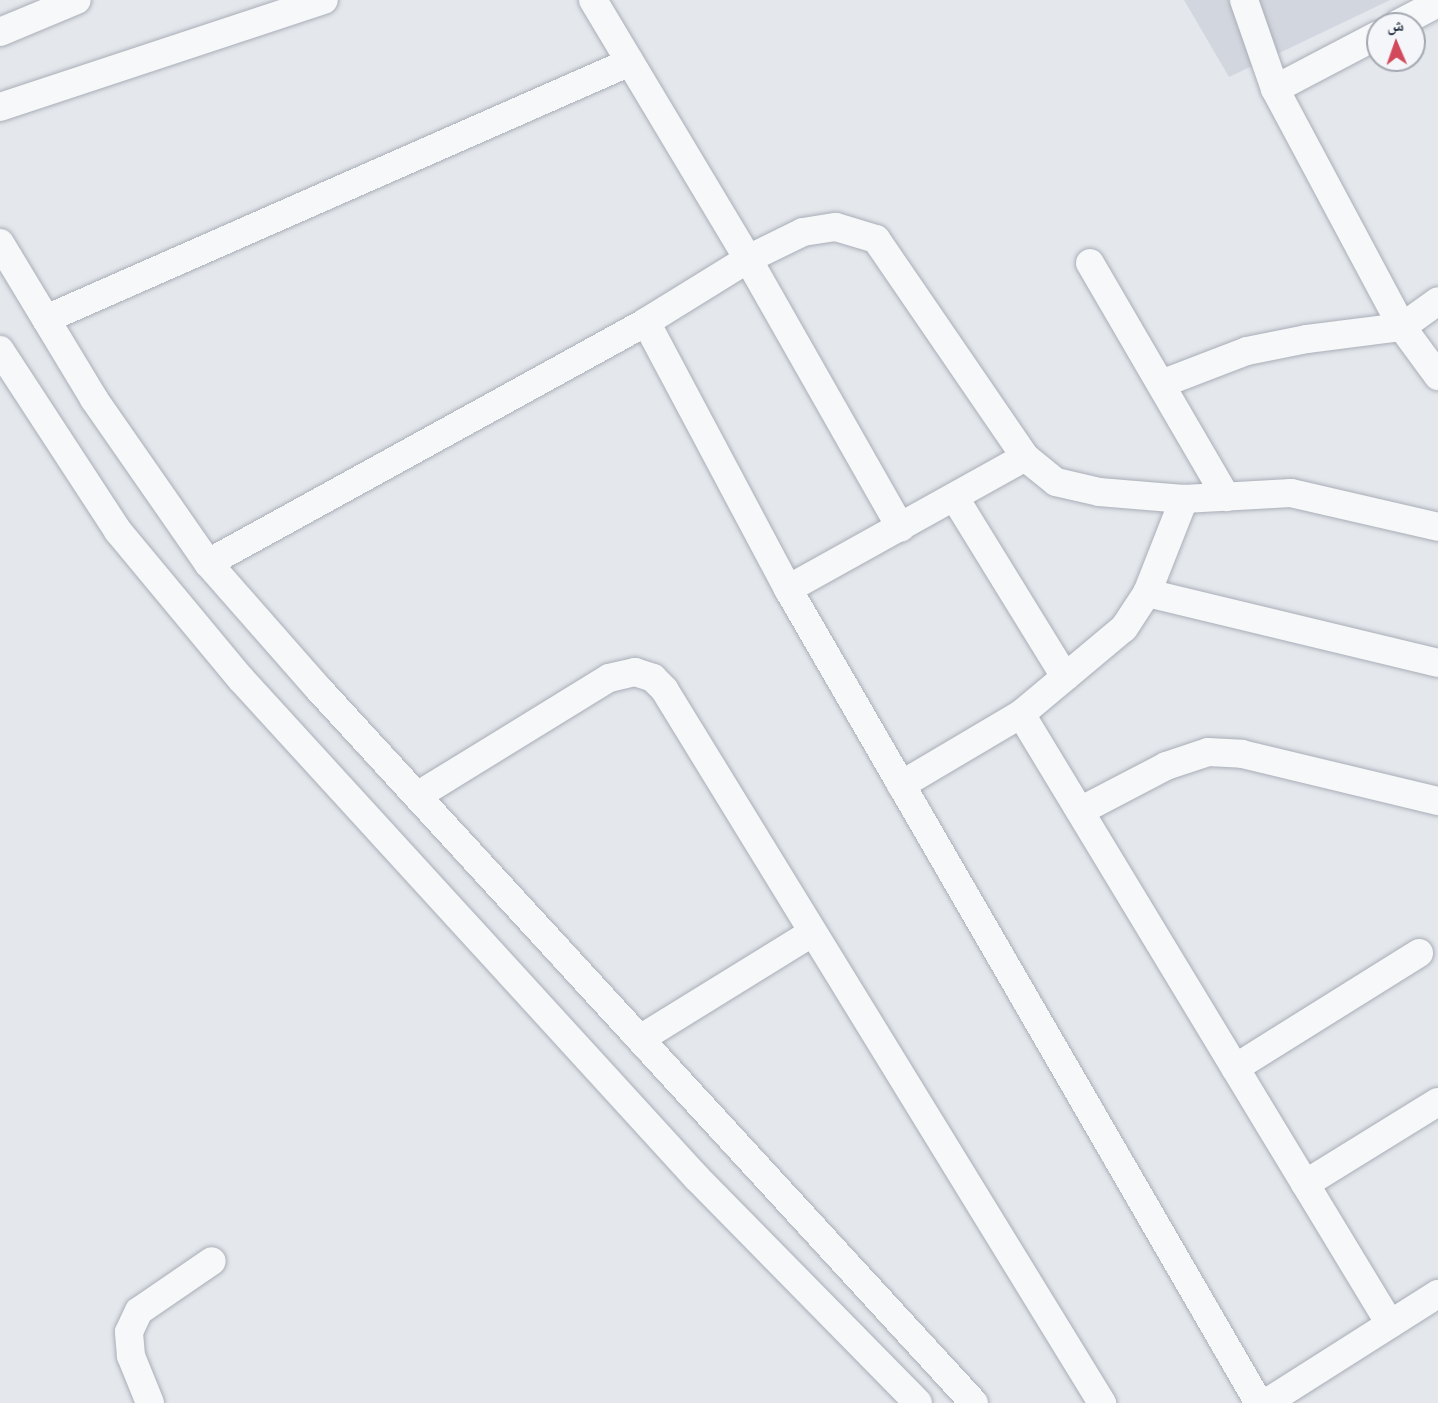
<!DOCTYPE html>
<html>
<head>
<meta charset="utf-8">
<style>
	body { margin:0 }
	#map { position:relative; width:1438px; height:1403px; overflow:hidden; background:#e4e7ec; font-family:"Fira Sans Condensed","Noto Naskh Arabic",sans-serif }
	div>[style] { position:absolute }
	.built>* { inset:0; background:#d2d6de }
	.roads { filter:drop-shadow(0 0 2px #a9aeb7) drop-shadow(0 0 2px #a9aeb7) }
	.minor>* { height:28px; margin:-14px; padding:0 14px; transform-origin:14px; border-radius:14px; background:#f7f8fa }
	span { translate:-50% -50%; white-space:nowrap; text-align:center; line-height:1.15; -webkit-text-stroke:4.5px #f4f6f9; paint-order:stroke }
	.north { position:absolute; left:1366px; top:12px; width:60px; height:60px; box-sizing:border-box; background:#f4f6f9; border:2px solid #a4a8b1; border-radius:50%; rotate:358deg; font-size:16px; font-weight:700; line-height:24px; text-align:center; color:#2b3445 }
	.north::after { content:''; display:block; margin:auto; width:21px; height:27px; background:#d1495b; clip-path:polygon(50% 0,100% 100%,50% 72%,0 100%) }
</style>
</head>
<body>
<div id="map">
	<div class="built">
		<i style="clip-path:polygon(1184px 0,1390px 0,1229px 77px)"></i>
	</div>
	<div class="roads">
		<div class="minor">
			<i style="left:593px;top:0;width:302px;rotate:59.1deg"></i>
			<i style="left:748px;top:259px;width:309px;rotate:60.4deg"></i>
			<i style="left:1244px;top:0;width:94px;rotate:70.8deg"></i>
			<i style="left:1275px;top:89px;width:270px;rotate:61.9deg"></i>
			<i style="left:1402px;top:327px;width:61px;rotate:53.7deg"></i>
			<i style="left:1398px;top:24px;width:45px;rotate:-27.7deg"></i>
			<i style="left:0;top:32px;width:83px;rotate:-22.6deg"></i>
			<i style="left:1275px;top:89px;width:116px;rotate:-27.7deg"></i>
			<i style="left:0;top:107px;width:341px;rotate:-18.3deg"></i>
			<i style="left:0;top:243px;width:182px;rotate:58.9deg"></i>
			<i style="left:94px;top:399px;width:200px;rotate:55.2deg"></i>
			<i style="left:208px;top:563px;width:164px;rotate:48.7deg"></i>
			<i style="left:316px;top:686px;width:973px;rotate:47.46deg"></i>
			<i style="left:1090px;top:263px;width:271px;rotate:59.8deg"></i>
			<i style="left:46px;top:319px;width:638px;rotate:-23.75deg"></i>
			<i style="left:646px;top:322px;width:302px;rotate:62deg"></i>
			<i style="left:788px;top:589px;width:940px;rotate:59.95deg"></i>
			<i style="left:0;top:350px;width:216px;rotate:56.9deg"></i>
			<i style="left:118px;top:531px;width:192px;rotate:50.3deg"></i>
			<i style="left:241px;top:679px;width:676px;rotate:47.58deg"></i>
			<i style="left:697px;top:1178px;width:315px;rotate:45.5deg"></i>
			<i style="left:1161px;top:384px;width:92px;rotate:-21deg"></i>
			<i style="left:1247px;top:351px;width:61px;rotate:-11.3deg"></i>
			<i style="left:1307px;top:339px;width:96px;rotate:-7.2deg"></i>
			<i style="left:1402px;top:327px;width:44px;rotate:-35.8deg"></i>
			<i style="left:955px;top:498px;width:210px;rotate:58.4deg"></i>
			<i style="left:208px;top:563px;width:500px;rotate:-28.8deg"></i>
			<i style="left:646px;top:322px;width:120px;rotate:-31.7deg"></i>
			<i style="left:748px;top:259px;width:61px;rotate:-26.1deg"></i>
			<i style="left:803px;top:232px;width:33px;rotate:-9deg"></i>
			<i style="left:836px;top:227px;width:42px;rotate:16.7deg"></i>
			<i style="left:876px;top:239px;width:264px;rotate:55.6deg"></i>
			<i style="left:1025px;top:457px;width:40px;rotate:39deg"></i>
			<i style="left:1056px;top:482px;width:44px;rotate:13.1deg"></i>
			<i style="left:1099px;top:492px;width:85px;rotate:4.7deg"></i>
			<i style="left:1184px;top:499px;width:107px;rotate:-3.2deg"></i>
			<i style="left:1291px;top:493px;width:151px;rotate:13deg"></i>
			<i style="left:788px;top:589px;width:271px;rotate:-29.1deg"></i>
			<i style="left:1147px;top:593px;width:299px;rotate:13.5deg"></i>
			<i style="left:1021px;top:714px;width:713px;rotate:58.83deg"></i>
			<i style="left:901px;top:785px;width:139px;rotate:-30.6deg"></i>
			<i style="left:1021px;top:714px;width:134px;rotate:-39.9deg"></i>
			<i style="left:1124px;top:628px;width:42px;rotate:-56.7deg"></i>
			<i style="left:1147px;top:593px;width:101px;rotate:-68.5deg"></i>
			<i style="left:417px;top:796px;width:225px;rotate:-31.6deg"></i>
			<i style="left:609px;top:678px;width:27px;rotate:-13deg"></i>
			<i style="left:635px;top:672px;width:19px;rotate:18deg"></i>
			<i style="left:653px;top:678px;width:16px;rotate:45deg"></i>
			<i style="left:664px;top:689px;width:838px;rotate:58.47deg"></i>
			<i style="left:1080px;top:811px;width:97px;rotate:-27.6deg"></i>
			<i style="left:1166px;top:766px;width:44px;rotate:-18.4deg"></i>
			<i style="left:1208px;top:752px;width:34px;rotate:3deg"></i>
			<i style="left:1242px;top:754px;width:202px;rotate:13.5deg"></i>
			<i style="left:640px;top:1039px;width:203px;rotate:-31.7deg"></i>
			<i style="left:1235px;top:1068px;width:217px;rotate:-32deg"></i>
			<i style="left:1305px;top:1184px;width:156px;rotate:-31.7deg"></i>
			<i style="left:150px;top:1403px;width:51px;rotate:-112deg"></i>
			<i style="left:131px;top:1356px;width:24px;rotate:-95deg"></i>
			<i style="left:129px;top:1332px;width:23px;rotate:-65deg"></i>
			<i style="left:139px;top:1311px;width:88px;rotate:-34.4deg"></i>
			<i style="left:1266px;top:1403px;width:204px;rotate:-32.4deg"></i>
		</div>
	</div>
	<div class="north">ش</div>
</div>
</body>
</html>
